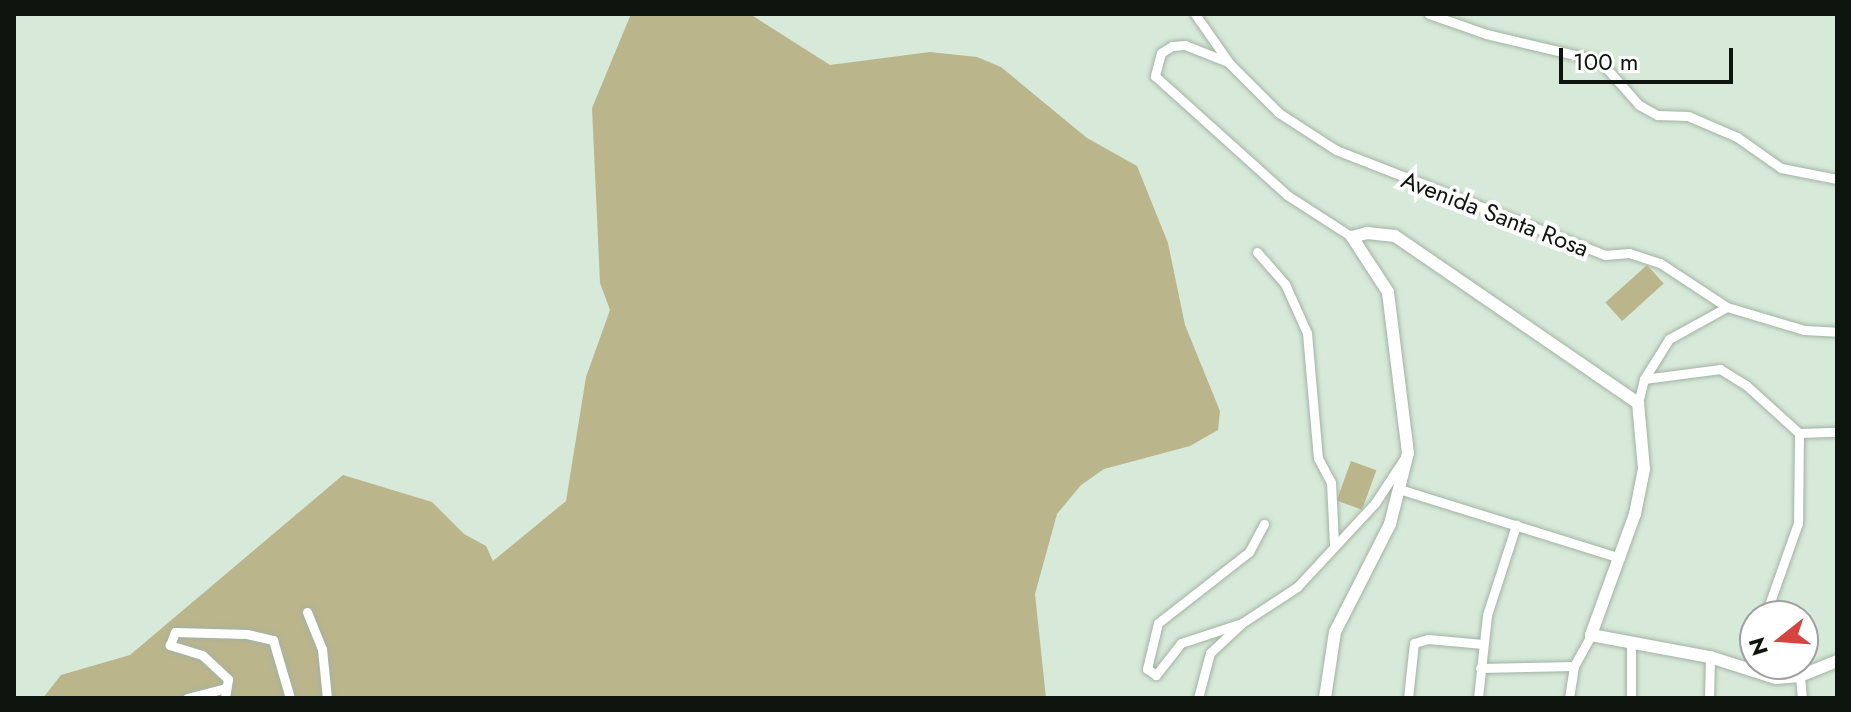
<!DOCTYPE html>
<html>
<head>
<meta charset="utf-8">
<style>
	body { margin:0 }
	#map { position:relative; width:1851px; height:712px; overflow:hidden; background:#d7e9d9; font-family:Jost,sans-serif }
	div>[style] { position:absolute }
	.green>* { inset:0; background:#bbb58b; transform-origin:0 0 }
	.roads { filter:drop-shadow(0 0 2px #a1b3a3) drop-shadow(0 0 2px #a1b3a3) }
	.street>* { height:9px; margin:-4.5px; padding:0 4.5px; transform-origin:4.5px; border-radius:4.5px; background:#fff }
	.secondary>* { height:12px; margin:-6px; padding:0 6px; transform-origin:6px; border-radius:6px; background:#fff }
	span { translate:-50% -50%; white-space:nowrap; text-align:center; line-height:1.15; -webkit-text-stroke:8px #fff; paint-order:stroke }
	.street-label { font-size:24px; color:#0e140e }
	.frame { position:absolute; inset:0; border:16px solid #0e140e; pointer-events:none }
	.north { position:absolute; left:1739px; top:600px; width:80px; height:80px; box-sizing:border-box; background:#fff; border:2px solid #9fa19f; border-radius:50%; rotate:253deg; font-size:22px; font-weight:700; line-height:32px; text-align:center; color:#0e140e }
	.north::after { content:''; display:block; margin:auto; width:28px; height:36px; background:#d44541; clip-path:polygon(50% 0,100% 100%,50% 72%,0 100%) }
	.scale { position:absolute; left:1559px; top:48px; width:174px; height:36px; box-sizing:border-box; border:4px solid #0e140e; border-top:0; padding-left:10px; font-size:24px; line-height:28px; white-space:nowrap; color:#0e140e; -webkit-text-stroke:6px #fff; paint-order:stroke }
</style>
</head>
<body>
<div id="map">
	<div class="green">
		<i style="clip-path:polygon(631px 14px,750px 14px,830px 65px,930px 52px,977px 57px,1001px 67px,1087px 138px,1137px 166px,1168px 243px,1185px 325px,1220px 411px,1218px 430px,1190px 446px,1104px 469px,1081px 485px,1057px 514px,1035px 594px,1046px 698px,43px 698px,61px 675px,130px 655px,343px 475px,432px 502px,464px 534px,486px 546px,493px 561px,566px 501px,586px 377px,610px 310px,600px 283px,592px 108px)"></i>
		<i style="left:1647px;top:265px;width:25px;height:56px;rotate:48deg"></i>
		<i style="left:1351px;top:461px;width:27px;height:42px;rotate:20deg"></i>
	</div>
	<div class="roads">
		<div class="street">
			<i style="left:1195px;top:14px;width:61px;rotate:55deg"></i>
			<i style="left:1230px;top:64px;width:69px;rotate:45deg"></i>
			<i style="left:1279px;top:113px;width:68px;rotate:33deg"></i>
			<i style="left:1336px;top:150px;width:289px;rotate:21.3deg"></i>
			<i style="left:1605px;top:255px;width:24px;rotate:-5deg"></i>
			<i style="left:1629px;top:253px;width:33px;rotate:18deg"></i>
			<i style="left:1660px;top:263px;width:80px;rotate:33.3deg"></i>
			<i style="left:1727px;top:307px;width:80px;rotate:16.6deg"></i>
			<i style="left:1804px;top:330px;width:33px;rotate:3deg"></i>
			<i style="left:1429px;top:14px;width:60px;rotate:19.3deg"></i>
			<i style="left:1486px;top:34px;width:117px;rotate:13.3deg"></i>
			<i style="left:1600px;top:61px;width:59px;rotate:48.4deg"></i>
			<i style="left:1639px;top:105px;width:21px;rotate:29deg"></i>
			<i style="left:1657px;top:115px;width:31px;rotate:2deg"></i>
			<i style="left:1688px;top:116px;width:53px;rotate:23.2deg"></i>
			<i style="left:1737px;top:137px;width:54px;rotate:35.2deg"></i>
			<i style="left:1781px;top:168px;width:57px;rotate:11.1deg"></i>
			<i style="left:1228px;top:62px;width:46px;rotate:-158.4deg"></i>
			<i style="left:1185px;top:45px;width:13px;rotate:176deg"></i>
			<i style="left:1172px;top:46px;width:13px;rotate:148deg"></i>
			<i style="left:1161px;top:53px;width:24px;rotate:105deg"></i>
			<i style="left:1155px;top:76px;width:178px;rotate:42deg"></i>
			<i style="left:1287px;top:195px;width:77px;rotate:32.9deg"></i>
			<i style="left:1257px;top:252px;width:43px;rotate:48.8deg"></i>
			<i style="left:1285px;top:284px;width:54px;rotate:65.8deg"></i>
			<i style="left:1307px;top:333px;width:125px;rotate:85deg"></i>
			<i style="left:1318px;top:458px;width:27px;rotate:62deg"></i>
			<i style="left:1331px;top:482px;width:62px;rotate:87.2deg"></i>
			<i style="left:1644px;top:379px;width:77px;rotate:-7.5deg"></i>
			<i style="left:1720px;top:369px;width:31px;rotate:32deg"></i>
			<i style="left:1746px;top:385px;width:72px;rotate:42.2deg"></i>
			<i style="left:1799px;top:433px;width:90px;rotate:90.6deg"></i>
			<i style="left:1798px;top:523px;width:99px;rotate:109.5deg"></i>
			<i style="left:1638px;top:403px;width:25px;rotate:-76deg"></i>
			<i style="left:1644px;top:379px;width:47px;rotate:-58deg"></i>
			<i style="left:1669px;top:339px;width:66px;rotate:-28.9deg"></i>
			<i style="left:1799px;top:433px;width:38px;rotate:-2deg"></i>
			<i style="left:1402px;top:490px;width:228px;rotate:17.3deg"></i>
			<i style="left:307px;top:612px;width:40px;rotate:68deg"></i>
			<i style="left:322px;top:649px;width:49px;rotate:84.2deg"></i>
			<i style="left:1239px;top:624px;width:61px;rotate:161.9deg"></i>
			<i style="left:1181px;top:643px;width:41px;rotate:128deg"></i>
			<i style="left:1156px;top:675px;width:11px;rotate:-146deg"></i>
			<i style="left:1147px;top:669px;width:47px;rotate:-76.6deg"></i>
			<i style="left:1158px;top:623px;width:115px;rotate:-38deg"></i>
			<i style="left:1249px;top:552px;width:32px;rotate:-62deg"></i>
			<i style="left:1480px;top:668px;width:94px;rotate:-1.2deg"></i>
			<i style="left:1752px;top:669px;width:13px;rotate:-77deg"></i>
			<i style="left:1800px;top:676px;width:22px;rotate:85deg"></i>
			<i style="left:187px;top:698px;width:40px;rotate:-14.4deg"></i>
			<i style="left:225px;top:698px;width:19px;rotate:-81deg"></i>
			<i style="left:228px;top:679px;width:35px;rotate:-137deg"></i>
			<i style="left:202px;top:655px;width:34px;rotate:-163deg"></i>
			<i style="left:170px;top:645px;width:14px;rotate:-69deg"></i>
			<i style="left:175px;top:632px;width:72px;rotate:1.6deg"></i>
			<i style="left:247px;top:634px;width:27px;rotate:13deg"></i>
			<i style="left:273px;top:640px;width:60px;rotate:73.7deg"></i>
			<i style="left:1198px;top:698px;width:47px;rotate:-75.1deg"></i>
			<i style="left:1210px;top:653px;width:44px;rotate:-43.2deg"></i>
			<i style="left:1242px;top:623px;width:66px;rotate:-33.2deg"></i>
			<i style="left:1297px;top:587px;width:115px;rotate:-47.1deg"></i>
			<i style="left:1375px;top:503px;width:56px;rotate:-56.6deg"></i>
			<i style="left:1408px;top:698px;width:55px;rotate:-83.8deg"></i>
			<i style="left:1414px;top:643px;width:15px;rotate:-16deg"></i>
			<i style="left:1428px;top:639px;width:55px;rotate:5.2deg"></i>
			<i style="left:1478px;top:698px;width:83px;rotate:-83.8deg"></i>
			<i style="left:1487px;top:615px;width:95px;rotate:-72.1deg"></i>
			<i style="left:1569px;top:698px;width:32px;rotate:-81deg"></i>
			<i style="left:1574px;top:666px;width:35px;rotate:-61deg"></i>
			<i style="left:1631px;top:698px;width:56px;rotate:-90deg"></i>
			<i style="left:1709px;top:698px;width:41px;rotate:-88.6deg"></i>
		</div>
		<div class="secondary">
			<i style="left:1325px;top:698px;width:67px;rotate:-81.4deg"></i>
			<i style="left:1335px;top:632px;width:121px;rotate:-63deg"></i>
			<i style="left:1390px;top:524px;width:73px;rotate:-75.8deg"></i>
			<i style="left:1408px;top:453px;width:162px;rotate:-97.1deg"></i>
			<i style="left:1388px;top:292px;width:66px;rotate:-123.2deg"></i>
			<i style="left:1352px;top:237px;width:16px;rotate:-15deg"></i>
			<i style="left:1367px;top:233px;width:28px;rotate:6deg"></i>
			<i style="left:1395px;top:236px;width:295px;rotate:34.5deg"></i>
			<i style="left:1638px;top:403px;width:66px;rotate:84.8deg"></i>
			<i style="left:1644px;top:469px;width:46px;rotate:101.3deg"></i>
			<i style="left:1635px;top:514px;width:129px;rotate:110deg"></i>
			<i style="left:1591px;top:635px;width:121px;rotate:10.5deg"></i>
			<i style="left:1710px;top:657px;width:69px;rotate:17.7deg"></i>
			<i style="left:1776px;top:678px;width:24px;rotate:-5deg"></i>
			<i style="left:1800px;top:676px;width:40px;rotate:-22deg"></i>
		</div>
	</div>
	<div class="street-label">
		<span style="left:1495px;top:214px;rotate:21deg">Avenida Santa Rosa</span>
	</div>
	<div class="frame"></div>
	<div class="north">N</div>
	<div class="scale">100 m</div>
</div>
</body>
</html>
